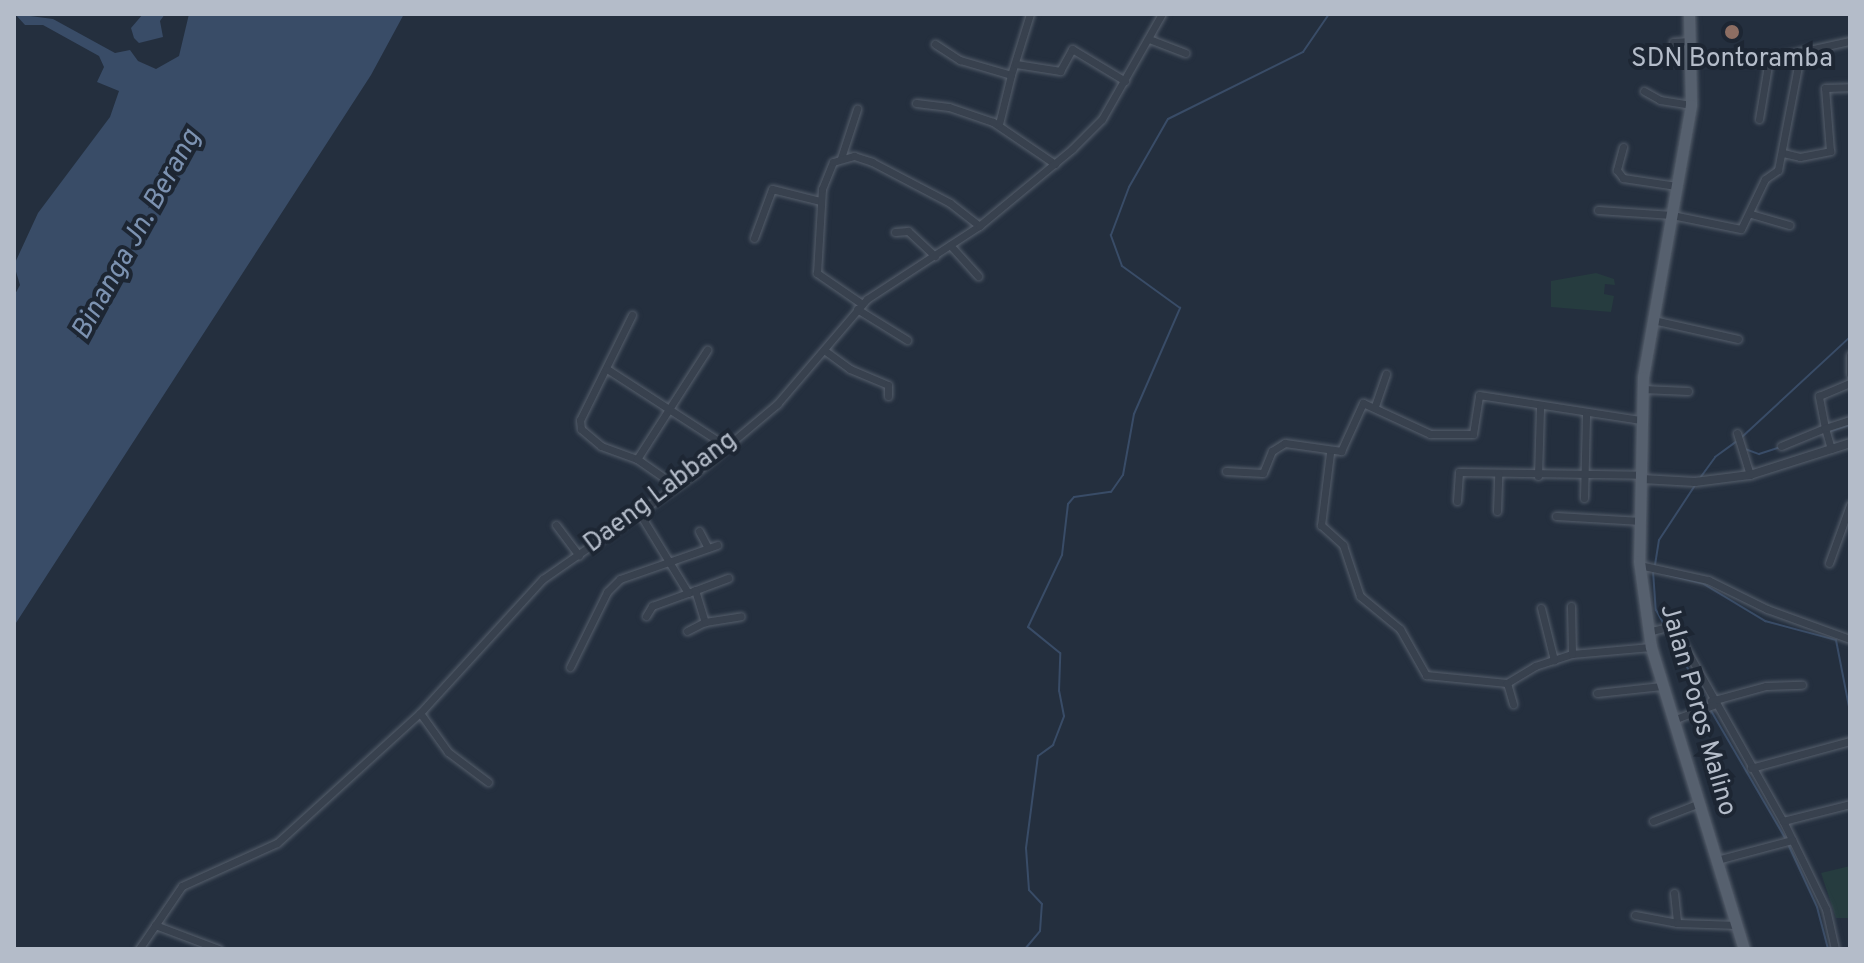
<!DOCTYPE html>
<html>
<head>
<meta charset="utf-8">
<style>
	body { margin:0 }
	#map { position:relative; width:1864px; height:963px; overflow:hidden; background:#242f3e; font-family:Overpass,sans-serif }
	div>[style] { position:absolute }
	.green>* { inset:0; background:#263c3f }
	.water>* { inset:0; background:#394c67 }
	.stream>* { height:2px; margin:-1px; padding:0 1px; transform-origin:1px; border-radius:1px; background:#394c67 }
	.roads { filter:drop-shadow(0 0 2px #565f6c) drop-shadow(0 0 2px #565f6c) }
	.minor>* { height:7px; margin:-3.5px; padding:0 3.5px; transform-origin:3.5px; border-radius:3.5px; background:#38414e }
	.tertiary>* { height:8px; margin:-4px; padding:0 4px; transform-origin:4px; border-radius:4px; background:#38414e }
	.primary>* { height:11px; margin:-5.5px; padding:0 5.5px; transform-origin:5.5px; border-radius:5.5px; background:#56606e }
	.dots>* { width:22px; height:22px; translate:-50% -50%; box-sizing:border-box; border:4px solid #1d2633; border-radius:50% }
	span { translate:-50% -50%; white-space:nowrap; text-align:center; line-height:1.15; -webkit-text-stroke:8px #1d2633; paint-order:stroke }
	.poi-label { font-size:26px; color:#b4bcc9 }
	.street-label { font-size:26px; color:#b4bcc9 }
	.water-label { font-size:28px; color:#7c92b1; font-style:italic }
	.frame { position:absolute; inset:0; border:16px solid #b4bcc9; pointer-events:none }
</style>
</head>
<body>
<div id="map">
	<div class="green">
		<i style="clip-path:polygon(1596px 273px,1614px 279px,1615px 285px,1605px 284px,1604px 294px,1614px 296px,1611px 312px,1551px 307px,1551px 281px)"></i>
		<i style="clip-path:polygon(1850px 866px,1850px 918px,1836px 918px,1821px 873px)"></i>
	</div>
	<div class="water">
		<i style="clip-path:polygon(15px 14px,53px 19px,115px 53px,130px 50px,138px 61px,156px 69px,179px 56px,189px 14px,404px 14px,371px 75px,14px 626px,14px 296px,20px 285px,14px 265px,38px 213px,110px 117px,119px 91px,97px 82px,104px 67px,99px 56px,43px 25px,25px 25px)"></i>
		<i style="clip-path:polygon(143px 14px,165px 14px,160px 21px,163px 37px,139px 43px,134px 38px,131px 28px)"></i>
	</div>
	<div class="stream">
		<i style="left:1828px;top:432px;width:23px;rotate:-18deg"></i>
		<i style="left:1742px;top:437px;width:147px;rotate:-42.8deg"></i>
		<i style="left:1745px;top:449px;width:15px;rotate:20deg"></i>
		<i style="left:1759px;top:454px;width:22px;rotate:-18deg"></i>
		<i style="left:1700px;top:478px;width:26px;rotate:-54deg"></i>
		<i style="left:1715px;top:457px;width:27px;rotate:-36deg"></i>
		<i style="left:1655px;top:565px;width:25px;rotate:-81deg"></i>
		<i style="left:1659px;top:540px;width:64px;rotate:-56.6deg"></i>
		<i style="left:1653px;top:571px;width:39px;rotate:86deg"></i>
		<i style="left:1656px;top:610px;width:18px;rotate:61deg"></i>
		<i style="left:1665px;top:574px;width:38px;rotate:14deg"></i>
		<i style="left:1702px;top:583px;width:74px;rotate:31.1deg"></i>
		<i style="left:1765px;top:621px;width:73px;rotate:15deg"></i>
		<i style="left:1836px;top:640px;width:73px;rotate:79deg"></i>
		<i style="left:1668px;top:632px;width:82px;rotate:61.6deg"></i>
		<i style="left:1710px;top:709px;width:149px;rotate:59.8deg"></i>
		<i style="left:1788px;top:844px;width:69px;rotate:65.3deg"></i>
		<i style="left:1817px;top:907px;width:43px;rotate:75.3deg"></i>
		<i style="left:1025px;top:949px;width:23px;rotate:-50deg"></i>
		<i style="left:1040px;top:931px;width:27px;rotate:-86deg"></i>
		<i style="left:1042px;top:904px;width:19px;rotate:-133deg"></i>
		<i style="left:1029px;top:890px;width:42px;rotate:-94.1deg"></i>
		<i style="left:1026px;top:848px;width:93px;rotate:-82.6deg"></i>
		<i style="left:1038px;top:756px;width:19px;rotate:-36deg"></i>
		<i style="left:1053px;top:745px;width:31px;rotate:-69deg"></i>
		<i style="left:1064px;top:716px;width:25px;rotate:-101deg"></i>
		<i style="left:1059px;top:691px;width:38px;rotate:-88deg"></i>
		<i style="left:1060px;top:653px;width:41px;rotate:-140.9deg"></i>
		<i style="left:1028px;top:627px;width:80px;rotate:-64.7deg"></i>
		<i style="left:1062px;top:555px;width:51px;rotate:-83.3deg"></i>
		<i style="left:1068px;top:504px;width:9px;rotate:-49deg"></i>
		<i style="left:1074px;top:497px;width:37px;rotate:-8deg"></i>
		<i style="left:1111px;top:492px;width:21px;rotate:-55deg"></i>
		<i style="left:1123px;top:475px;width:62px;rotate:-79.8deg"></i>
		<i style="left:1134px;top:414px;width:116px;rotate:-66.5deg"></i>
		<i style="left:1180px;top:308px;width:72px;rotate:-144.1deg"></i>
		<i style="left:1122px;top:266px;width:33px;rotate:-110deg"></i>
		<i style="left:1111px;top:235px;width:51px;rotate:-69.4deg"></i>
		<i style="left:1129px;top:187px;width:78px;rotate:-60.2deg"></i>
		<i style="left:1168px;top:119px;width:151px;rotate:-26.4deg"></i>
		<i style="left:1303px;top:52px;width:46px;rotate:-55.6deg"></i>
	</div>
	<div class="roads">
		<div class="minor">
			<i style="left:1149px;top:39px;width:39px;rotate:21deg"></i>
			<i style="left:1673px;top:42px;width:18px;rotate:-3deg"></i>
			<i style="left:935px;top:44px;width:30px;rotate:33deg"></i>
			<i style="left:960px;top:60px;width:53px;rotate:16.4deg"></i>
			<i style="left:1011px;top:75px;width:64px;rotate:-72.7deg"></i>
			<i style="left:1694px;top:58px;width:70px;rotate:1.6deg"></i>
			<i style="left:1764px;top:60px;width:88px;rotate:-12.5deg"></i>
			<i style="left:1016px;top:64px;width:45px;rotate:9deg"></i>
			<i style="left:1060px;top:71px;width:25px;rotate:-61deg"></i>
			<i style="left:1072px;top:49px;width:62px;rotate:31.1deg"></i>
			<i style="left:1644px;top:91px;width:18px;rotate:29deg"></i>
			<i style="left:1660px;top:100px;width:31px;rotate:9deg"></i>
			<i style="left:916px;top:103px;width:33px;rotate:7deg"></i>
			<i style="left:949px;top:107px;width:46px;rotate:18.8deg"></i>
			<i style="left:993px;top:122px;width:75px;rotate:34.1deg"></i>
			<i style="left:1759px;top:119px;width:61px;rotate:-80.5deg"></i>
			<i style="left:999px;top:124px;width:50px;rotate:-76.2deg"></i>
			<i style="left:1623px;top:147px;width:24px;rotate:105deg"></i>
			<i style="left:1617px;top:170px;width:10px;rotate:53deg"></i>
			<i style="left:1623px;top:178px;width:54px;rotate:8.6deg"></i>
			<i style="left:1783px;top:153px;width:17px;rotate:13deg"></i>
			<i style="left:1800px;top:157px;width:31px;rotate:-11deg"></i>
			<i style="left:1830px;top:151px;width:63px;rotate:-94.5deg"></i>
			<i style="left:1825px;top:88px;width:25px;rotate:-2deg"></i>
			<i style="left:841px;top:158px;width:52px;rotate:-71.9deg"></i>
			<i style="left:1598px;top:210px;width:74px;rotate:3.9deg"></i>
			<i style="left:1672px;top:215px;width:70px;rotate:11.5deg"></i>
			<i style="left:1741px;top:229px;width:55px;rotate:-64.4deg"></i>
			<i style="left:1765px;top:179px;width:16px;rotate:-35deg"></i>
			<i style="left:1778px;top:170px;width:121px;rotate:-79.1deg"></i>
			<i style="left:1751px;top:214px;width:40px;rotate:16deg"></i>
			<i style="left:895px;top:232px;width:13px;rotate:-4deg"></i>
			<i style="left:908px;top:231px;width:37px;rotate:43deg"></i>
			<i style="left:754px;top:238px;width:52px;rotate:-69.8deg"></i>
			<i style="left:772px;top:189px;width:49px;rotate:14deg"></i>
			<i style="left:950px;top:245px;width:42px;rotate:47.9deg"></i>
			<i style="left:862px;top:304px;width:55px;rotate:-145.4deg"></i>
			<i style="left:817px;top:273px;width:84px;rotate:-86.6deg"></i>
			<i style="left:822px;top:189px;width:29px;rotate:-68deg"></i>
			<i style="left:833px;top:162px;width:22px;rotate:-16deg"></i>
			<i style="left:854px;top:156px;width:19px;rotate:18deg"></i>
			<i style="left:872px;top:162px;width:88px;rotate:27.7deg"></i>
			<i style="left:950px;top:203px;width:37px;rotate:38deg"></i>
			<i style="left:857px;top:309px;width:59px;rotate:31.8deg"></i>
			<i style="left:632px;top:315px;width:117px;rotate:116.3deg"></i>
			<i style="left:580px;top:420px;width:9px;rotate:84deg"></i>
			<i style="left:581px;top:429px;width:26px;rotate:40deg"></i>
			<i style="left:601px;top:446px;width:38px;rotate:20deg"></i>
			<i style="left:637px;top:459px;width:130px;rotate:-57.3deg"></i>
			<i style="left:1653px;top:320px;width:87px;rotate:12.6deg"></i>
			<i style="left:824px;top:350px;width:32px;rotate:36deg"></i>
			<i style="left:850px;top:369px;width:41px;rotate:22.8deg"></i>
			<i style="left:888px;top:385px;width:11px;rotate:90deg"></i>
			<i style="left:1850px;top:355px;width:19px;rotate:90deg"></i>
			<i style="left:607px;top:369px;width:142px;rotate:32.9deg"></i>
			<i style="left:1642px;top:389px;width:46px;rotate:2.5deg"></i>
			<i style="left:1375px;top:406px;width:34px;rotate:-71deg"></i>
			<i style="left:1737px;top:433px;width:44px;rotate:72.8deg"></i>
			<i style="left:1781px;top:446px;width:48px;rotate:-22.2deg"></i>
			<i style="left:1825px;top:428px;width:33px;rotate:-101deg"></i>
			<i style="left:1819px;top:396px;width:34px;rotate:-23deg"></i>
			<i style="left:1831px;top:449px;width:22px;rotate:-106deg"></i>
			<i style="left:1825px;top:428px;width:26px;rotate:-18deg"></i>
			<i style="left:1330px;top:453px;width:73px;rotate:97.1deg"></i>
			<i style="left:1321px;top:525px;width:30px;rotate:42deg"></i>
			<i style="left:1343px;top:545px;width:54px;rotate:71.6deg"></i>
			<i style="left:1360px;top:596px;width:52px;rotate:39.5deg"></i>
			<i style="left:1400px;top:629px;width:53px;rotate:60.5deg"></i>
			<i style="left:1426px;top:675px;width:81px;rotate:5.6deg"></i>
			<i style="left:1507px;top:683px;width:33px;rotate:-31deg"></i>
			<i style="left:1535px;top:666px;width:39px;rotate:-18deg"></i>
			<i style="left:1572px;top:654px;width:79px;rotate:-5.1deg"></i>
			<i style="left:637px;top:459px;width:47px;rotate:34.7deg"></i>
			<i style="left:1226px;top:471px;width:37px;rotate:3deg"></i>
			<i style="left:1263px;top:473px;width:24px;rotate:-68deg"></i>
			<i style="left:1272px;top:451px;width:15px;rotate:-32deg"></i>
			<i style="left:1285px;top:443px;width:57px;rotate:8.1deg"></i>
			<i style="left:1341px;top:451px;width:53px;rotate:-65.4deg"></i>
			<i style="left:1363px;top:403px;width:74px;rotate:24.8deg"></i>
			<i style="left:1430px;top:434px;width:43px"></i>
			<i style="left:1473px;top:434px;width:39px;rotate:-81deg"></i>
			<i style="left:1479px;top:395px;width:164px;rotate:8.8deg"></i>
			<i style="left:1538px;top:476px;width:68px;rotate:-88.3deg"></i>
			<i style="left:1584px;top:498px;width:83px;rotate:-88.6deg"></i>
			<i style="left:1457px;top:501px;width:29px;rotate:-86deg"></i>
			<i style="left:1459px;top:472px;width:183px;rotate:0.9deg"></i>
			<i style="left:638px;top:511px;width:96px;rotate:58.6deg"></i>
			<i style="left:688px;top:593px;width:43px;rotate:-20.6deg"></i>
			<i style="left:1497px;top:511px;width:37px;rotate:-88deg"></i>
			<i style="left:1556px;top:516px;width:85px;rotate:3.4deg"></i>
			<i style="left:556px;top:525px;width:38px;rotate:53deg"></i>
			<i style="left:699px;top:531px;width:19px;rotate:62deg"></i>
			<i style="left:1829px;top:563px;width:62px;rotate:-70.1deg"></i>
			<i style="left:1639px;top:565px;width:71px;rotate:12.3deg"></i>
			<i style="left:1708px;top:580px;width:66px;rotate:26.2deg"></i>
			<i style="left:1767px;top:609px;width:88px;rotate:19.9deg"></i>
			<i style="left:695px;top:590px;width:34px;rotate:73deg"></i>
			<i style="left:1571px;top:606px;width:48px;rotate:88.8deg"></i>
			<i style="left:1541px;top:608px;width:54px;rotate:76deg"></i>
			<i style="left:646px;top:616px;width:12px;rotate:-59deg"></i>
			<i style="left:652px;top:606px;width:38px;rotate:-20deg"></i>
			<i style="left:687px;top:631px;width:20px;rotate:-27deg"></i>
			<i style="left:705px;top:622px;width:36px;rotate:-9deg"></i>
			<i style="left:1647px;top:632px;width:27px;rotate:-13deg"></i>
			<i style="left:1673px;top:626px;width:224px;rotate:60.6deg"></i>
			<i style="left:1783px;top:821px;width:98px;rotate:64deg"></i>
			<i style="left:1826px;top:909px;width:41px;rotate:77.3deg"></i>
			<i style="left:570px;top:667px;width:84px;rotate:-63.7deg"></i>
			<i style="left:607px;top:592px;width:18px;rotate:-45deg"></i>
			<i style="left:620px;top:579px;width:103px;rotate:-19.3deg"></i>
			<i style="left:1507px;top:683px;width:22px;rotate:74deg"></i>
			<i style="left:1597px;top:693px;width:65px;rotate:-6.1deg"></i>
			<i style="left:1711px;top:701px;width:57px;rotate:-15.3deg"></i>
			<i style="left:1766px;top:686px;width:36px;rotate:-2deg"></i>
			<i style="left:420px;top:713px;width:48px;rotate:54.3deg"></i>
			<i style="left:448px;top:752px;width:50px;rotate:36.9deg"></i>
			<i style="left:1673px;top:720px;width:43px;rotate:-20.6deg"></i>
			<i style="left:1751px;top:768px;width:103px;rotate:-15.3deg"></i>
			<i style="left:1653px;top:821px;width:50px;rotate:-21deg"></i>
			<i style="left:1783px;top:821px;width:69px;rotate:-14.2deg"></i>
			<i style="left:1717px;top:860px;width:78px;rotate:-14.9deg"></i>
			<i style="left:1674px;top:893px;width:30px;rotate:84deg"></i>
			<i style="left:1635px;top:915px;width:43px;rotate:10.8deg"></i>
			<i style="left:1677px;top:923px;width:61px;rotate:1.9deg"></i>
			<i style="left:155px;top:925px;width:68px;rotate:20.6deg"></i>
			<i style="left:139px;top:949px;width:76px;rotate:-55.7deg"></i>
			<i style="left:182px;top:886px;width:104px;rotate:-24.4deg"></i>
			<i style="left:277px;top:843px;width:193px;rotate:-42.3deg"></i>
			<i style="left:420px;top:713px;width:182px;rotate:-47.5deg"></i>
			<i style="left:543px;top:579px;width:184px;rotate:-34.8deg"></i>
			<i style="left:694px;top:474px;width:109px;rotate:-40.1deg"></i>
			<i style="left:777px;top:404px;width:138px;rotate:-49.4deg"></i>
			<i style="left:867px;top:299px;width:134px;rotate:-33.1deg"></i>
			<i style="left:979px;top:226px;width:121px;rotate:-39.6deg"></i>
			<i style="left:1072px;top:149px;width:42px;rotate:-45deg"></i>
			<i style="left:1102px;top:119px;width:121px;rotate:-60.3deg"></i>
		</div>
		<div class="tertiary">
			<i style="left:1642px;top:479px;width:53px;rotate:3.2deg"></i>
			<i style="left:1695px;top:482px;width:55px;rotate:-7.3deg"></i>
			<i style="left:1750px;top:475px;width:105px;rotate:-17.7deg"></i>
		</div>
		<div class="primary">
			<i style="left:1689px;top:14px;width:91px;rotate:88.7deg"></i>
			<i style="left:1691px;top:105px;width:276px;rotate:100deg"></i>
			<i style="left:1643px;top:377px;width:184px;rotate:91.2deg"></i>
			<i style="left:1639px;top:561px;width:87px;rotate:82.1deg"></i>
			<i style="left:1651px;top:647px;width:316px;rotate:72.9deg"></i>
		</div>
	</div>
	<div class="dots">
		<i style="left:1732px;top:32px;background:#8d6e63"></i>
	</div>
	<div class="poi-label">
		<span style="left:1732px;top:60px">SDN Bontoramba</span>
	</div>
	<div class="street-label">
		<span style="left:661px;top:493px;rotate:-37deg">Daeng Labbang</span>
		<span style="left:1697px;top:710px;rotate:74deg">Jalan Poros Malino</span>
	</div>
	<div class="water-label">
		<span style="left:137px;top:235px;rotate:-61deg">Binanga Jn. Berang</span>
	</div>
	<div class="frame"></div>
</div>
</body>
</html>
